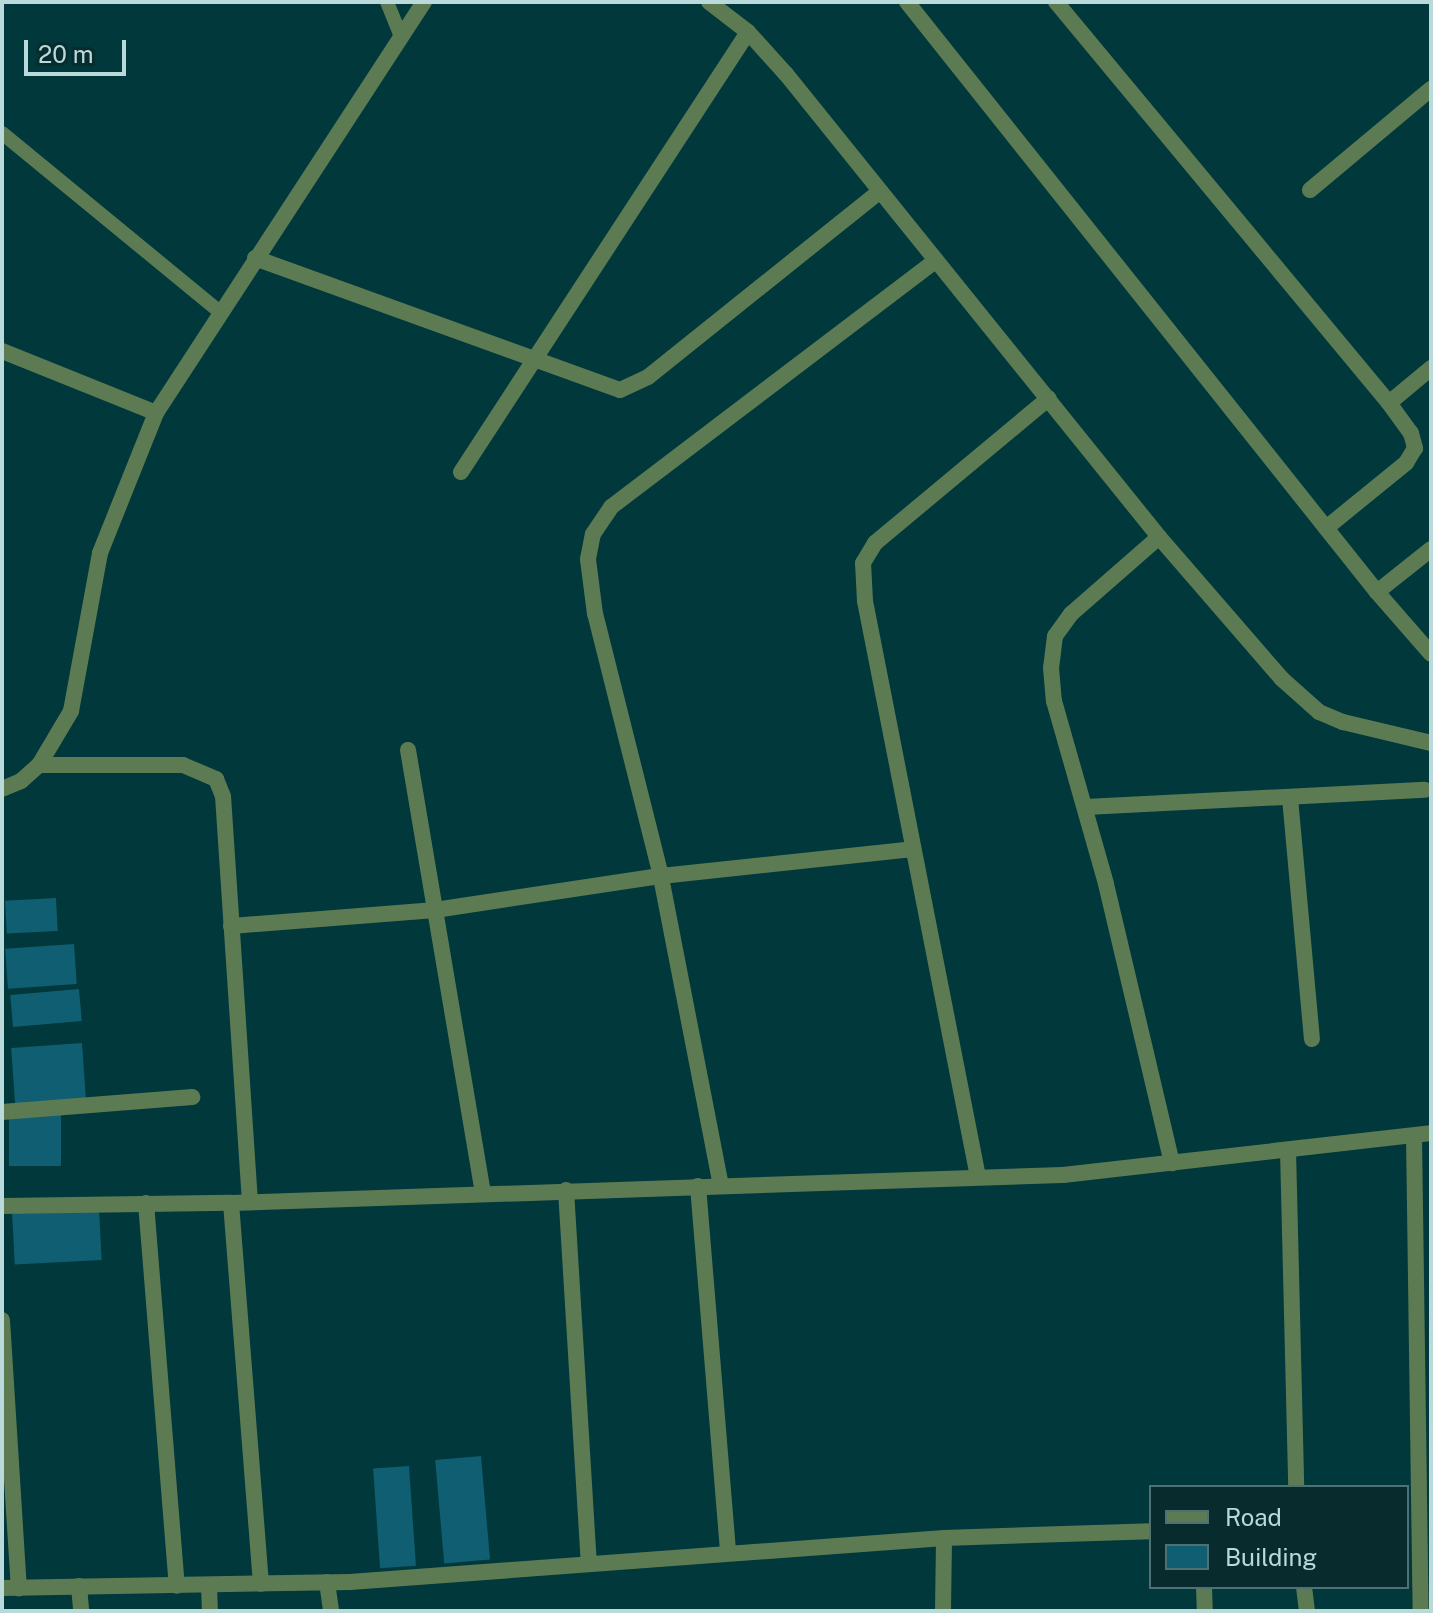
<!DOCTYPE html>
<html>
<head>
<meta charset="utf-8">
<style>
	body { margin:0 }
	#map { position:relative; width:1433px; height:1613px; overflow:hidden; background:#00383b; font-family:"Public Sans",sans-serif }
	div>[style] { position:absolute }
	.building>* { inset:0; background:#105e71; transform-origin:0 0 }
	.service>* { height:14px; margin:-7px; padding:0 7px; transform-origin:7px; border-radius:7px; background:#5c7b53 }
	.minor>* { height:16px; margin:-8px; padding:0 8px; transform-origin:8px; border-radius:8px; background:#5c7b53 }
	span { translate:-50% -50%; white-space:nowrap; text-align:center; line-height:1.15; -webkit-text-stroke:8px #082c2e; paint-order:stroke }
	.frame { position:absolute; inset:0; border:4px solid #bad9db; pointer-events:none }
	.legend { position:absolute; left:1149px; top:1485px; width:260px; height:104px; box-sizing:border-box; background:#082c2e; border:2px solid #4f7173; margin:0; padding:10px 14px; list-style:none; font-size:24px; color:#bad9db }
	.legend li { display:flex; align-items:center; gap:16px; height:40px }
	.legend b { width:40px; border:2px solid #4f7173 }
	.scale { position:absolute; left:24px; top:40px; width:102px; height:36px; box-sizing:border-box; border:4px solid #bad9db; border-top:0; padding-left:10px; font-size:24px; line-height:28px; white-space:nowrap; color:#bad9db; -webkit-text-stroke:6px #082c2e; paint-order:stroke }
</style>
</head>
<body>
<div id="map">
	<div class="building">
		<i style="left:56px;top:898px;width:33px;height:51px;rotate:87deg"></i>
		<i style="left:74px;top:944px;width:40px;height:69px;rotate:86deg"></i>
		<i style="left:79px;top:989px;width:32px;height:69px;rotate:85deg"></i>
		<i style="left:82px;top:1043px;width:57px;height:71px;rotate:86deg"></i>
		<i style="left:9px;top:1112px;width:52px;height:54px"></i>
		<i style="left:99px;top:1209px;width:51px;height:87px;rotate:87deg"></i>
		<i style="left:481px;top:1456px;width:104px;height:46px;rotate:85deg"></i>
		<i style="left:409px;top:1466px;width:100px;height:36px;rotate:86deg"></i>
	</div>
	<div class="service">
		<i style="left:387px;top:2px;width:35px;rotate:68deg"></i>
		<i style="left:2px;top:133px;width:283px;rotate:39.4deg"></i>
	</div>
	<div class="minor">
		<i style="left:709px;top:2px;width:49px;rotate:37.6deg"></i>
		<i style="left:748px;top:32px;width:57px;rotate:47.9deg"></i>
		<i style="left:786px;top:74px;width:595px;rotate:51.14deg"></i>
		<i style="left:1159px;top:537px;width:188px;rotate:49.1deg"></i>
		<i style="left:1282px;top:679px;width:50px;rotate:41.7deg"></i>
		<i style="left:1319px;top:712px;width:26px;rotate:23deg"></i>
		<i style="left:1343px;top:722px;width:90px;rotate:13.4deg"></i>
		<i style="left:907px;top:2px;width:754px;rotate:51.46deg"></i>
		<i style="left:1377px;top:592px;width:82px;rotate:48.9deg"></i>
		<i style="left:1056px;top:2px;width:521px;rotate:50.29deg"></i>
		<i style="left:1389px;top:403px;width:37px;rotate:54deg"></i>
		<i style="left:1411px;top:433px;width:16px;rotate:75deg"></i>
		<i style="left:1415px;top:448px;width:17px;rotate:121deg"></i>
		<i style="left:1406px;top:463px;width:103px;rotate:140.9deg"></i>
		<i style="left:1310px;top:190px;width:158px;rotate:-39.9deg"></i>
		<i style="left:255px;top:258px;width:388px;rotate:19.9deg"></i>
		<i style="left:620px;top:390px;width:31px;rotate:-25deg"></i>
		<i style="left:648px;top:377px;width:296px;rotate:-38.7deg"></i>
		<i style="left:2px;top:351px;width:166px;rotate:21.9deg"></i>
		<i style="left:1389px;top:403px;width:55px;rotate:-39.8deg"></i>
		<i style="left:461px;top:472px;width:525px;rotate:-56.88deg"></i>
		<i style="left:1159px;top:537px;width:117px;rotate:138.8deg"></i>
		<i style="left:1071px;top:614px;width:27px;rotate:126deg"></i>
		<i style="left:1055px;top:636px;width:32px;rotate:97deg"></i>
		<i style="left:1051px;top:668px;width:33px;rotate:85deg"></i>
		<i style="left:1054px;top:701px;width:190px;rotate:74.1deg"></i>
		<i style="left:1106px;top:884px;width:287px;rotate:76.7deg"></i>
		<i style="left:1377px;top:592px;width:69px;rotate:-38.5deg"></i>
		<i style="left:408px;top:750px;width:450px;rotate:80.4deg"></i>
		<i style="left:39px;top:765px;width:144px"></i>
		<i style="left:183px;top:765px;width:36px;rotate:23deg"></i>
		<i style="left:216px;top:779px;width:18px;rotate:68deg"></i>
		<i style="left:223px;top:796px;width:405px;rotate:86.2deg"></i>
		<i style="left:2px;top:789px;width:21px;rotate:-23deg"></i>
		<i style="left:21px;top:781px;width:24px;rotate:-42deg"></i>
		<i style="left:39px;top:765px;width:63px;rotate:-59.3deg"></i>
		<i style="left:71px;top:711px;width:161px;rotate:-79.6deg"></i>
		<i style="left:100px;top:553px;width:151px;rotate:-68.2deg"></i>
		<i style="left:156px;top:413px;width:491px;rotate:-56.9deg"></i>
		<i style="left:1290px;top:798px;width:242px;rotate:84.8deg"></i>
		<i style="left:1086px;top:807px;width:339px;rotate:-2.9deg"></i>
		<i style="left:231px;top:926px;width:205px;rotate:-4.5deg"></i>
		<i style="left:435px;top:910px;width:229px;rotate:-8.6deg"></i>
		<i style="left:661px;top:876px;width:253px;rotate:-6.1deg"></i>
		<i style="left:2px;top:1112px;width:191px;rotate:-4.5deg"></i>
		<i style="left:1414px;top:1136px;width:475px;rotate:89.2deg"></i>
		<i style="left:1288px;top:1150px;width:337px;rotate:88.6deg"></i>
		<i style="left:978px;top:1177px;width:587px;rotate:-101.1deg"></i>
		<i style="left:865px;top:601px;width:38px;rotate:-93deg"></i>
		<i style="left:863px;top:563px;width:23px;rotate:-59deg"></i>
		<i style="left:875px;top:543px;width:226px;rotate:-39.8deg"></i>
		<i style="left:698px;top:1186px;width:368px;rotate:85.3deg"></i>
		<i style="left:721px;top:1186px;width:316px;rotate:-101deg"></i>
		<i style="left:661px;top:876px;width:270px;rotate:-104.1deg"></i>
		<i style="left:595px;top:614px;width:55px;rotate:-97.3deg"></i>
		<i style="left:588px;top:559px;width:25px;rotate:-79deg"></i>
		<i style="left:593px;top:534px;width:32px;rotate:-56deg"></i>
		<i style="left:611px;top:507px;width:408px;rotate:-37.2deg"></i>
		<i style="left:566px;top:1190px;width:374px;rotate:86.5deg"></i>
		<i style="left:146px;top:1203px;width:384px;rotate:85.4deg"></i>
		<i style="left:231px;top:1203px;width:382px;rotate:85.5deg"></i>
		<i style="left:2px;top:1206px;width:229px;rotate:-0.8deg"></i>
		<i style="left:231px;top:1203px;width:832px;rotate:-1.93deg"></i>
		<i style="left:1063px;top:1175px;width:370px;rotate:-6.5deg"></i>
		<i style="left:2px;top:1320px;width:269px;rotate:86.4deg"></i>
		<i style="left:327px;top:1582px;width:29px;rotate:82deg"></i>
		<i style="left:209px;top:1585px;width:26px;rotate:88deg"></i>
		<i style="left:79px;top:1586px;width:25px;rotate:85deg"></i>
		<i style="left:1204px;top:1587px;width:24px;rotate:88deg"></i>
		<i style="left:1304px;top:1587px;width:24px;rotate:83deg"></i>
		<i style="left:2px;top:1588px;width:348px;rotate:-1deg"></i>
		<i style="left:350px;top:1582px;width:596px;rotate:-4.24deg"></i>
		<i style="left:944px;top:1538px;width:207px;rotate:-1.9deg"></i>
		<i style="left:943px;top:1611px;width:73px;rotate:-89.2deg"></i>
	</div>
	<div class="frame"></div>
	<ul class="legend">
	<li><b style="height:10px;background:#5c7b53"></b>Road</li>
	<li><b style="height:22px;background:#105e71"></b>Building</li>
	</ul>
	<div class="scale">20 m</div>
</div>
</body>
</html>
